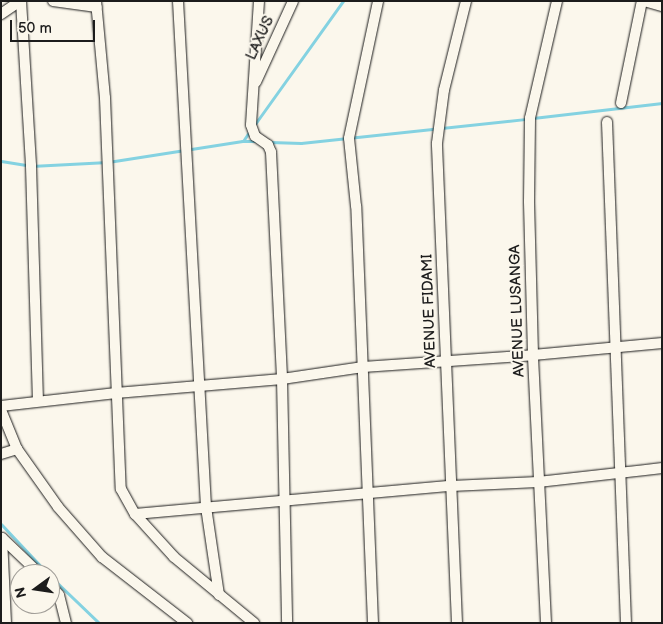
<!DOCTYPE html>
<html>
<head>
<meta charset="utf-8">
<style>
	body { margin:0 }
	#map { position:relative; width:663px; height:624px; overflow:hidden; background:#fbf7ec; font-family:"Balsamiq Sans",sans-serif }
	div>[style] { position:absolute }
	.stream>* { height:3px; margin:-1.5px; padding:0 1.5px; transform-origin:1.5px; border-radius:1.5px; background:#84d2e1 }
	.roads { filter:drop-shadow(0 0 1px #1c1c1c) drop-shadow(0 0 1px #1c1c1c) }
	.street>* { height:10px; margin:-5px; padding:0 5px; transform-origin:5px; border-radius:5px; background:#fbf7ec }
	span { translate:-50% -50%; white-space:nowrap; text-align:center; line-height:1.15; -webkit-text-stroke:4px #fbf7ec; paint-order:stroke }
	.street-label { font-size:15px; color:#1c1c1c }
	.frame { position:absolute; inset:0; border:2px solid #1c1c1c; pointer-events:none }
	.north { position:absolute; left:10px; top:564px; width:50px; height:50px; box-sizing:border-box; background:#fbf7ec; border:1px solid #a29f99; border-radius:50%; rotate:256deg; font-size:14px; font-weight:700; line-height:20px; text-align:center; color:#1c1c1c }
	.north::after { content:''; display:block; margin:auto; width:18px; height:22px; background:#1c1c1c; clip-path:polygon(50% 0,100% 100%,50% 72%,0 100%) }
	.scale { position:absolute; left:10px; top:20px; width:85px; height:22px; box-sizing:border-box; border:2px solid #1c1c1c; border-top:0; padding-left:6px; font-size:15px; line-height:18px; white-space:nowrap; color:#1c1c1c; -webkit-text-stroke:4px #fbf7ec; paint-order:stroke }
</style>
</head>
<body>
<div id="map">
	<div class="stream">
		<i style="left:533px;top:118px;width:130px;rotate:-6.6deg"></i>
		<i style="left:255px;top:124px;width:151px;rotate:-54.4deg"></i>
		<i style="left:243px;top:141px;width:14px;rotate:-56deg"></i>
		<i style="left:270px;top:142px;width:31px;rotate:2deg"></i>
		<i style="left:301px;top:143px;width:227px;rotate:-6.1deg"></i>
		<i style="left:1px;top:161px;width:30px;rotate:9deg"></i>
		<i style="left:31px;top:166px;width:77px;rotate:-3deg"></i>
		<i style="left:108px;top:162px;width:136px;rotate:-8.9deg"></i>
		<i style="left:242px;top:141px;width:14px"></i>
		<i style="left:1px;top:524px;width:69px;rotate:46.8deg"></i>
		<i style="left:50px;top:576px;width:68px;rotate:43.8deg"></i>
	</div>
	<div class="roads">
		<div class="street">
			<i style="left:21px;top:1px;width:165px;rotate:86.5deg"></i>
			<i style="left:31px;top:166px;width:235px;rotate:88.3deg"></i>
			<i style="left:53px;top:1px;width:44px;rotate:7.8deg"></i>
			<i style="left:96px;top:1px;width:97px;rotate:84.7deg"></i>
			<i style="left:105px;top:98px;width:391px;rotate:87.7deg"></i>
			<i style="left:121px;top:489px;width:29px;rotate:61deg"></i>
			<i style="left:135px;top:514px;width:58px;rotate:47.8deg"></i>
			<i style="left:174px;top:557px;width:104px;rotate:39.5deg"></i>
			<i style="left:178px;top:1px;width:507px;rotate:86.83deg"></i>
			<i style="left:206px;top:507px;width:89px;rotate:81.6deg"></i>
			<i style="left:259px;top:1px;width:124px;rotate:93.7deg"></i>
			<i style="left:251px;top:125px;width:12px;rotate:70deg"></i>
			<i style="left:255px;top:136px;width:16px;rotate:35deg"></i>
			<i style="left:268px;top:145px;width:8px;rotate:67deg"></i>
			<i style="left:271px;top:152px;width:227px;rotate:87.2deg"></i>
			<i style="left:282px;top:379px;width:244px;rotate:88.8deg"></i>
			<i style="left:644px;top:1px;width:19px;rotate:16deg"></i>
			<i style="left:1px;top:14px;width:23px;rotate:-34deg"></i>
			<i style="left:256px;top:82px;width:89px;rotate:-65.4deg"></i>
			<i style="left:621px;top:103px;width:104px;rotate:-78.4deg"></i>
			<i style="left:607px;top:122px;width:501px;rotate:87.83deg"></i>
			<i style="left:1px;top:406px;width:116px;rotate:-6.4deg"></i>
			<i style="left:116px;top:393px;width:167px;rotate:-4.8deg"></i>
			<i style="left:282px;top:379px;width:82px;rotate:-8.4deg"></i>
			<i style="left:363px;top:367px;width:170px;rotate:-4deg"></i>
			<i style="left:533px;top:355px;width:130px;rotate:-5.3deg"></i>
			<i style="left:1px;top:410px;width:42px;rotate:67.7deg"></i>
			<i style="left:17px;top:449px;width:71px;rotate:54.7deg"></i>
			<i style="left:58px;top:507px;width:67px;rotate:48.7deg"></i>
			<i style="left:102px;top:557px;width:108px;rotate:37.8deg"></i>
			<i style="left:1px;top:454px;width:17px;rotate:-17deg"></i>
			<i style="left:135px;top:514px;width:317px;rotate:-5.1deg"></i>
			<i style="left:451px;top:486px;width:87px;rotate:-2.6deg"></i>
			<i style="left:538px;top:482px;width:125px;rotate:-6.4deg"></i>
			<i style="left:2px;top:538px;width:85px;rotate:87.3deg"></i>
			<i style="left:2px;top:538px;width:52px;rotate:43.5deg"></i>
			<i style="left:50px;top:584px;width:14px;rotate:51deg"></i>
			<i style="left:59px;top:595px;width:29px;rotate:76deg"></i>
			<i style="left:373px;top:623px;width:417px;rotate:-92.3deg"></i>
			<i style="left:356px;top:206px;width:68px;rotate:-95.9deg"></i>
			<i style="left:349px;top:138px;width:140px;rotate:-78deg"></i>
			<i style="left:457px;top:623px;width:480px;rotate:-92.4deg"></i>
			<i style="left:437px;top:143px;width:53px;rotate:-82.5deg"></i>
			<i style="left:444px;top:90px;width:92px;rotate:-76.1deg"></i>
			<i style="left:546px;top:623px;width:268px;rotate:-92.8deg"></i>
			<i style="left:533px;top:355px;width:154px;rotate:-91.5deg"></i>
			<i style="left:529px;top:201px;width:83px;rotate:-89.3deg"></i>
			<i style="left:530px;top:118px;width:120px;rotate:-77deg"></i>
		</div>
	</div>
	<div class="street-label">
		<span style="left:260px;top:38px;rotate:-65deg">LAXUS</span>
		<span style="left:429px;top:311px;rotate:-92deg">AVENUE FIDAMI</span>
		<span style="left:517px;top:311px;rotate:-92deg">AVENUE LUSANGA</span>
	</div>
	<div class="frame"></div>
	<div class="north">N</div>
	<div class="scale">50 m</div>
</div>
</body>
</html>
